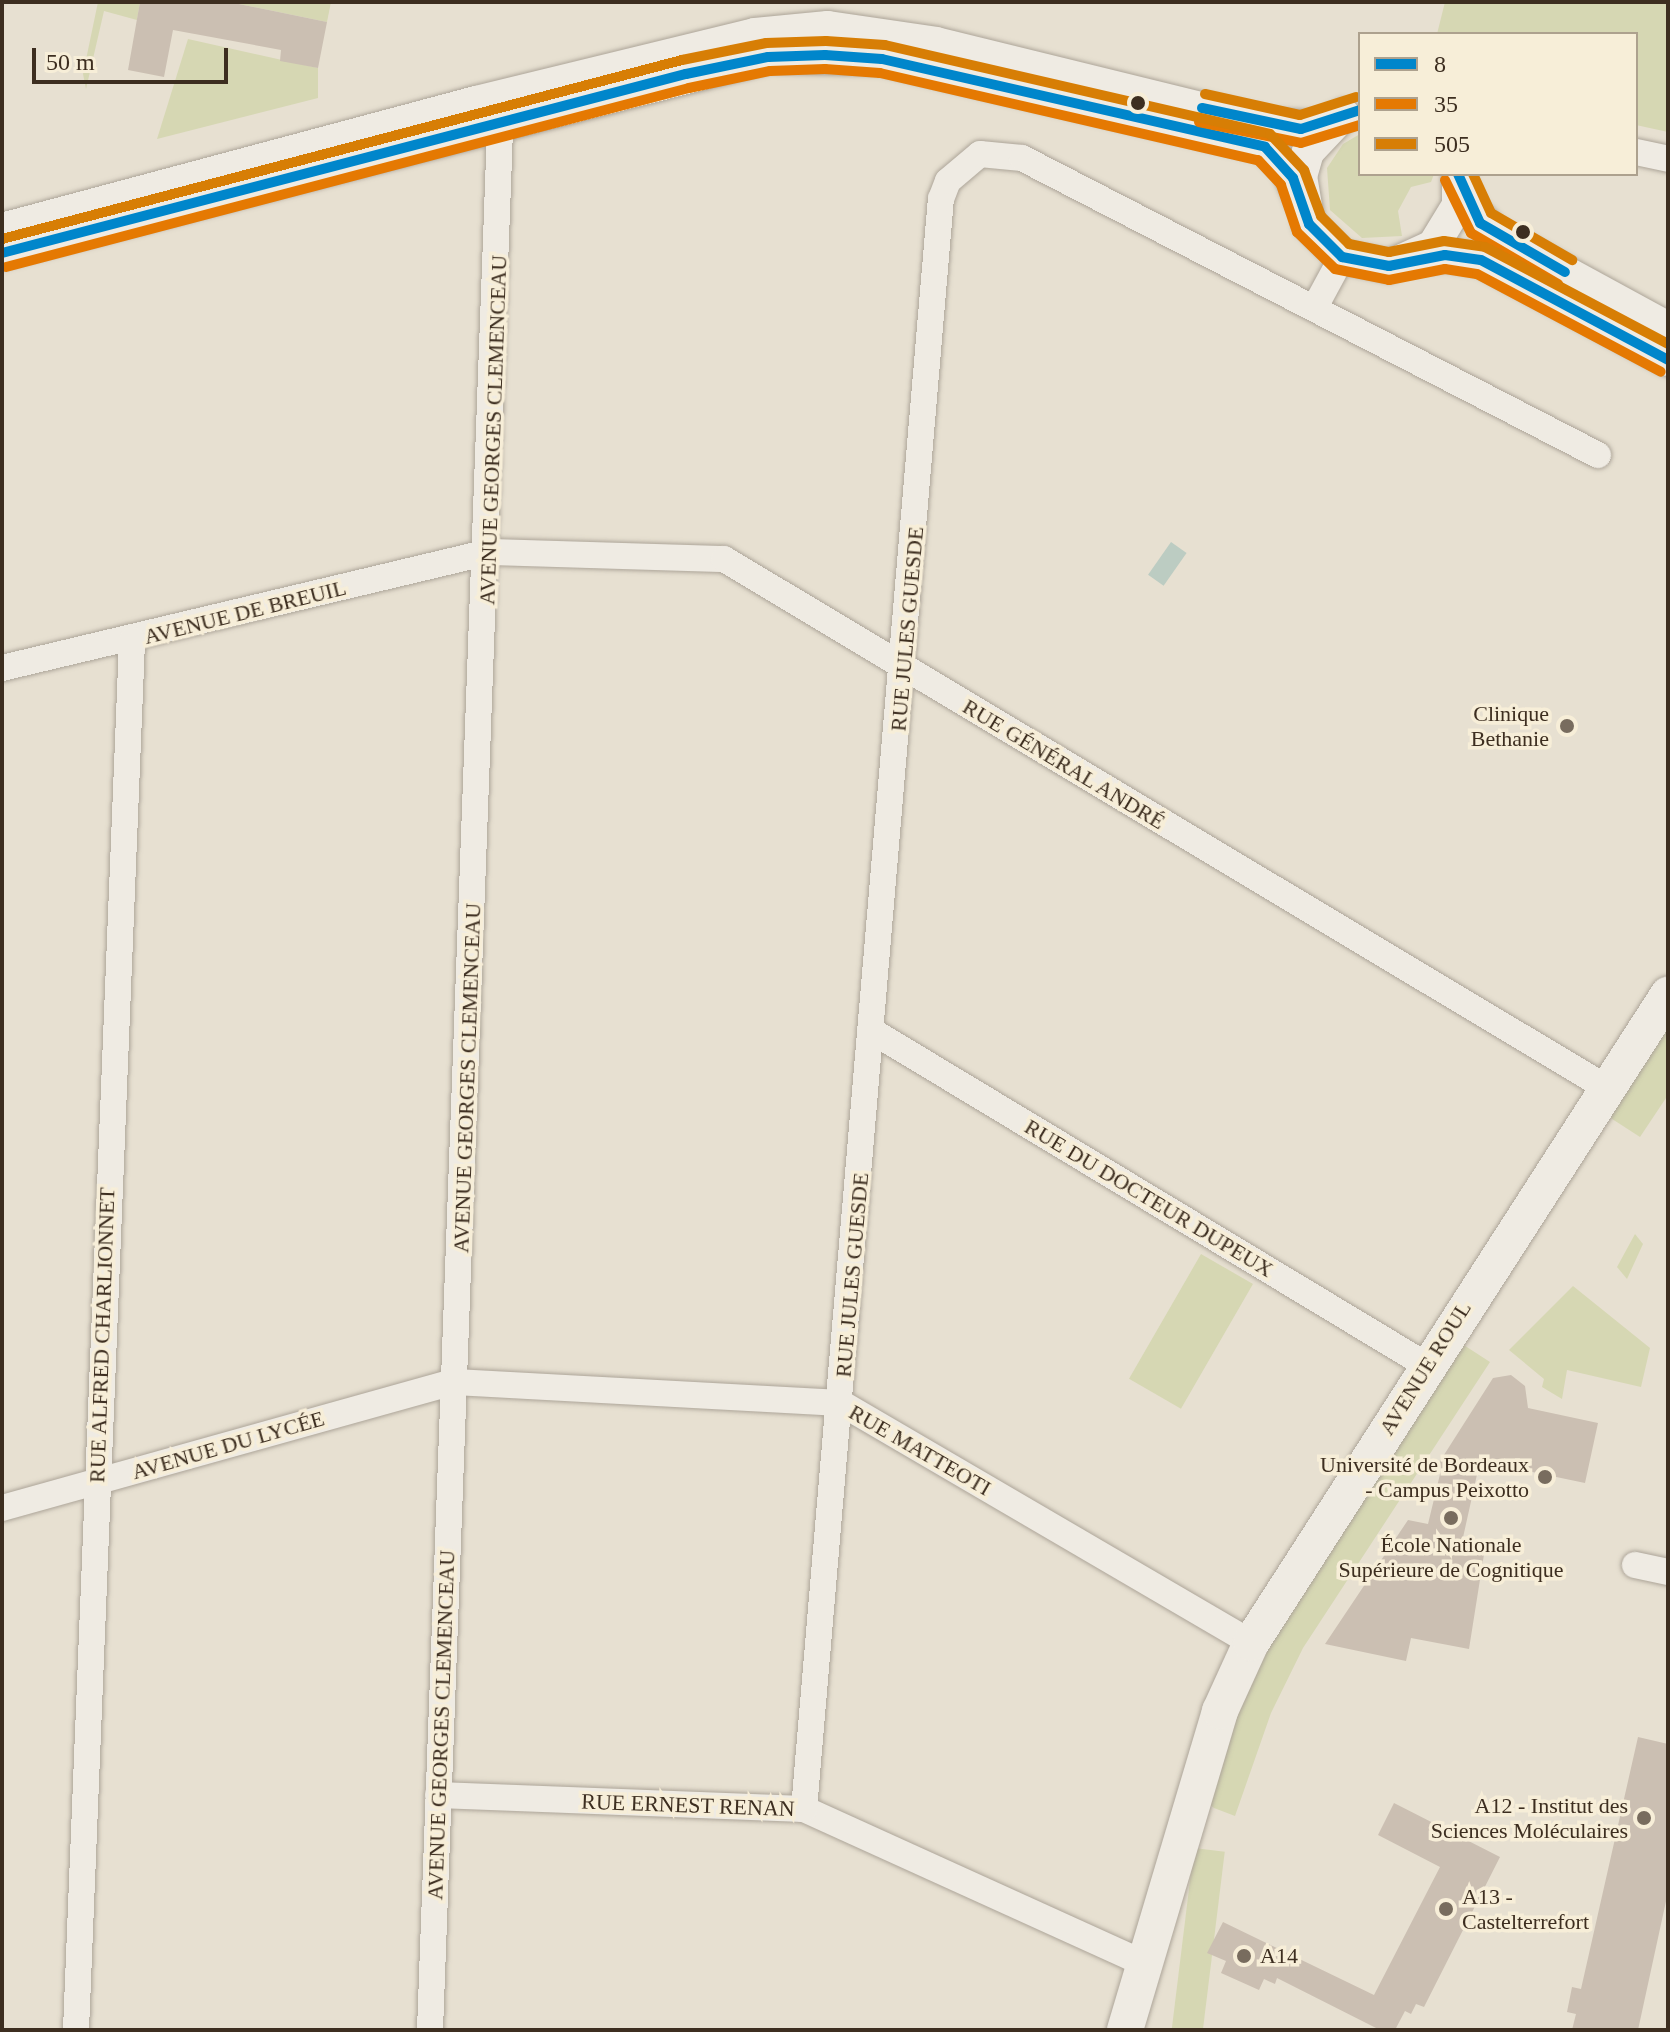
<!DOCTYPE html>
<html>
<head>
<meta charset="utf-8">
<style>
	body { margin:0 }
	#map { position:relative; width:1670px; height:2032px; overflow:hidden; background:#e7e0d1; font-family:Georgia,serif }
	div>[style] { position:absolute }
	.green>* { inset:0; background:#d6d7b3; transform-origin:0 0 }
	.water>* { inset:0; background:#bcccc2; transform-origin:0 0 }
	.building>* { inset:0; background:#cbbfb2 }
	.roads { filter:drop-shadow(0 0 2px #ada599) drop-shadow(0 0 2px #ada599) }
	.minor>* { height:26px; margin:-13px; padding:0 13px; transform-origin:13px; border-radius:13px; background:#efebe3 }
	.tertiary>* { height:32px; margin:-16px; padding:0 16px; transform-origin:16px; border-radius:16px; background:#efebe3 }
	.secondary>* { height:36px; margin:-18px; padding:0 18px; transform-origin:18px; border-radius:18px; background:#efebe3 }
	.bus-1>* { height:10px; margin:-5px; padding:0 5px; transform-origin:5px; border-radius:5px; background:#0086cb }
	.bus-2>* { height:10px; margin:-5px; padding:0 5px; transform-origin:5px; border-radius:5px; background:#e57902 }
	.bus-3>* { height:10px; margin:-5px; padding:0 5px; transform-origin:5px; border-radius:5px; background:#d77e05 }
	.dots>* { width:22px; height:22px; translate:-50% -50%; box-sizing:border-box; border:4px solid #f7eed8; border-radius:50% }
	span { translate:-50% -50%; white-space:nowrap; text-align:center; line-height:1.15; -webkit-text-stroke:7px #f7eed8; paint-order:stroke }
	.street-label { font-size:22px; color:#3d2e20 }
	.poi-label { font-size:22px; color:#3d2e20 }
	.right { translate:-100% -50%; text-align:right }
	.left { translate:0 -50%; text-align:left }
	.frame { position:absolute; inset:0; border:4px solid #3d2e20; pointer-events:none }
	.legend { position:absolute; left:1358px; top:32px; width:280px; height:144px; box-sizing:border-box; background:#f7eed8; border:2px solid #ada18e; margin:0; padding:10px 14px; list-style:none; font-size:24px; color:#3d2e20 }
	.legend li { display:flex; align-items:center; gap:16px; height:40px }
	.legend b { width:40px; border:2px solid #ada18e }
	.scale { position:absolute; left:32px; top:48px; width:196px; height:36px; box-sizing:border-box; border:4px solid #3d2e20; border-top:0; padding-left:10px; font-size:24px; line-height:28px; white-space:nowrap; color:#3d2e20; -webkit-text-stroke:6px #f7eed8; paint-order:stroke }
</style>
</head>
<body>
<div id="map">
	<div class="green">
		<i style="clip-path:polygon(98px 2px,140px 2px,137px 20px,104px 11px,86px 89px,83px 74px)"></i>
		<i style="clip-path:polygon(229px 2px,331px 2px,327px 22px)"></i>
		<i style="clip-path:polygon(1445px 2px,1668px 2px,1668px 132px,1636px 125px,1636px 34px,1437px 34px)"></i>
		<i style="clip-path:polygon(188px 39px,318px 68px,318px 98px,157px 139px)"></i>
		<i style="clip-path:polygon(1360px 134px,1360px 174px,1434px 174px,1431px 182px,1411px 187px,1398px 211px,1402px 236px,1362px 238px,1330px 210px,1327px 168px,1343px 144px)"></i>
		<i style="clip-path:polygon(1668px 1020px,1668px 1095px,1640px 1137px,1606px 1115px)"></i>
		<i style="clip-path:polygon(1635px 1234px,1643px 1244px,1627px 1279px,1617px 1267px)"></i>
		<i style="left:1201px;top:1254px;width:60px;height:144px;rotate:30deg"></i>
		<i style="clip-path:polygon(1573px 1286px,1650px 1348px,1641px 1387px,1567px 1370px,1562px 1399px,1542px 1387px,1544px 1379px,1509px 1350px)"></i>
		<i style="clip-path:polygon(1456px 1340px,1490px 1362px,1303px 1648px,1271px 1713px,1235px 1816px,1214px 1808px,1209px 1804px,1241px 1692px)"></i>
		<i style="left:1194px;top:1848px;width:31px;height:190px;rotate:7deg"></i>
	</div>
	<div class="water">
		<i style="left:1171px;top:542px;width:19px;height:40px;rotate:35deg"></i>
	</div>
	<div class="building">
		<i style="clip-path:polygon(140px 2px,229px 2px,327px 22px,318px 68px,280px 61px,281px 50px,173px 30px,164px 77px,128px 70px)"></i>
		<i style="clip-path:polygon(1511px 1375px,1525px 1386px,1528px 1408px,1598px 1423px,1585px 1483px,1480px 1461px,1462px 1542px,1485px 1548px,1469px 1649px,1411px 1638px,1406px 1661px,1325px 1644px,1408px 1520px,1428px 1524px,1441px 1470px,1435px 1469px,1493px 1378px)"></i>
		<i style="clip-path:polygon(1638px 1737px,1668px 1744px,1668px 1892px,1638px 2030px,1572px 2030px,1576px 2014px,1567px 2012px,1572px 1987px,1581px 1989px)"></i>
		<i style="clip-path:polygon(1394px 1803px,1500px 1857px,1424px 2007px,1416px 2004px,1411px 2014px,1405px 2011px,1395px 2030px,1380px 2030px,1277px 1978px,1275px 1984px,1264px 1979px,1259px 1990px,1221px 1973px,1226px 1961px,1207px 1953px,1223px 1922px,1374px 1995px,1440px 1867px,1378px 1835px)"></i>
	</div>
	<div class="roads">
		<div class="minor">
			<i style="left:1636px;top:152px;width:33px;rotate:12deg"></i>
			<i style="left:1315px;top:307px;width:57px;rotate:-61.6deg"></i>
			<i style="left:2px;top:668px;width:500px;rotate:-13.4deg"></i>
			<i style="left:488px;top:552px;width:236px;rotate:1.7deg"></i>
			<i style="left:724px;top:559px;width:1029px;rotate:30.93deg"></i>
			<i style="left:872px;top:1031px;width:647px;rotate:31.09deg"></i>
			<i style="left:2px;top:1508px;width:469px;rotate:-15.6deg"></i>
			<i style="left:454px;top:1382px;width:388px;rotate:3.1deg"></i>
			<i style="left:841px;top:1403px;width:475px;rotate:30.3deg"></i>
			<i style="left:1635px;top:1565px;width:34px;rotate:12deg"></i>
			<i style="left:438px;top:1795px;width:366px;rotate:2.2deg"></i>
			<i style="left:804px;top:1809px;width:372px;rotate:24.4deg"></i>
			<i style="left:804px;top:1809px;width:1616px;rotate:-85.14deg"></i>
			<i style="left:941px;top:199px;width:19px;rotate:-69deg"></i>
			<i style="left:948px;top:181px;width:42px;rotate:-40.2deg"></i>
			<i style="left:980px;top:154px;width:42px;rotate:5.4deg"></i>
			<i style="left:1022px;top:158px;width:648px;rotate:27.28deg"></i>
			<i style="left:76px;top:2030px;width:1391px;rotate:-87.69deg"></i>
			<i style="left:430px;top:2030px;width:1905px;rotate:-87.89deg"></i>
		</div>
		<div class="tertiary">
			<i style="left:1340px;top:118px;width:47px;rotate:133.3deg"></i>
			<i style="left:1308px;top:152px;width:25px;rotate:106deg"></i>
			<i style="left:1301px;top:176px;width:49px;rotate:80.5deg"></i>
			<i style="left:1309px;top:224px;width:47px;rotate:45deg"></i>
			<i style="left:1342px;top:257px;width:48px;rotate:10.8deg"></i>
			<i style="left:1389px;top:266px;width:48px;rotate:-24.4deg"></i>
			<i style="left:1433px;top:246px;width:48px;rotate:-58.6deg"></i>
			<i style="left:1458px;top:205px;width:31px;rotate:-90deg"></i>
			<i style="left:1460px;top:181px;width:31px;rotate:68deg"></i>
			<i style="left:1472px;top:210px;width:32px;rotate:46deg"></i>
			<i style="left:1494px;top:233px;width:198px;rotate:28.6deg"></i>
			<i style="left:2px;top:229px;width:491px;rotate:-15deg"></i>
			<i style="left:476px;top:102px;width:287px;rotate:-13.7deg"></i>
			<i style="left:755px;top:34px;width:73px;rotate:-5.5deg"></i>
			<i style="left:828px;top:27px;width:109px;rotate:8.4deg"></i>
			<i style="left:936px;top:43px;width:345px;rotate:13.8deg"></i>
			<i style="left:1271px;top:125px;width:50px;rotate:2.3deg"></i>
			<i style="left:1321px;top:127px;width:26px;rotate:-28deg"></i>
			<i style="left:2px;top:253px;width:791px;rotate:-14.35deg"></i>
			<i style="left:768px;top:57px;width:114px;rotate:1deg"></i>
			<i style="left:882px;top:59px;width:393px;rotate:12.9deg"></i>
			<i style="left:1265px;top:147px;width:30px;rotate:44deg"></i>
			<i style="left:1287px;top:168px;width:37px;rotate:66deg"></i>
			<i style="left:1413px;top:259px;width:32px;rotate:-7deg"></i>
			<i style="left:1445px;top:255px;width:36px;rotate:8deg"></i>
			<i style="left:1481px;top:260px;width:212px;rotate:28.1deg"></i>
		</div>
		<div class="secondary">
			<i style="left:1125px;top:2030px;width:333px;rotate:-73.4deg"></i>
			<i style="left:1220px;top:1711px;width:75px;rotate:-65.5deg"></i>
			<i style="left:1251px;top:1643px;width:771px;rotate:-57.24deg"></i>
		</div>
	</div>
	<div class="bus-1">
		<i style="left:1202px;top:108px;width:101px;rotate:12deg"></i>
		<i style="left:1301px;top:129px;width:62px;rotate:-17.9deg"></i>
		<i style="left:1458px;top:174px;width:54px;rotate:65.8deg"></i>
		<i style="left:1480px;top:223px;width:98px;rotate:30deg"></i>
		<i style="left:2px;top:253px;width:707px;rotate:-14.67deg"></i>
		<i style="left:686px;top:74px;width:84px;rotate:-11.7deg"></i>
		<i style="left:768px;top:57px;width:57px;rotate:-2deg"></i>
		<i style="left:825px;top:55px;width:57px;rotate:4deg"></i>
		<i style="left:882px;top:59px;width:393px;rotate:12.9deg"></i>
		<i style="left:1265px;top:147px;width:42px;rotate:47.9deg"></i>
		<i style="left:1293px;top:178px;width:49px;rotate:70.8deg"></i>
		<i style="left:1309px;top:224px;width:47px;rotate:45deg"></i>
		<i style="left:1342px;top:257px;width:48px;rotate:10.8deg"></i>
		<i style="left:1389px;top:266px;width:57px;rotate:-11.1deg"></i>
		<i style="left:1445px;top:255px;width:36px;rotate:8deg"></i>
		<i style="left:1481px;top:260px;width:212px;rotate:28.1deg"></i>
	</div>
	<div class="bus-2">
		<i style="left:1199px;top:122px;width:104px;rotate:11.6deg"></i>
		<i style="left:1301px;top:143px;width:62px;rotate:-17deg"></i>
		<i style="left:1445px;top:180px;width:59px;rotate:63.9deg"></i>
		<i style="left:1471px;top:233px;width:101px;rotate:30.4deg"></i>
		<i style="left:6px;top:267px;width:706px;rotate:-14.69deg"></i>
		<i style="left:689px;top:88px;width:83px;rotate:-11.9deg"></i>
		<i style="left:770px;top:71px;width:55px;rotate:-2.1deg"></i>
		<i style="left:825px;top:69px;width:55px;rotate:4.2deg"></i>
		<i style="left:880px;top:73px;width:388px;rotate:13deg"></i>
		<i style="left:1258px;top:160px;width:34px;rotate:47deg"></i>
		<i style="left:1281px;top:185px;width:50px;rotate:71.2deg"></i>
		<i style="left:1297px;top:232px;width:53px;rotate:44.2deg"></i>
		<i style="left:1335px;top:269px;width:55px;rotate:11.5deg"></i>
		<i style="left:1389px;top:280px;width:57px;rotate:-11.1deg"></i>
		<i style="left:1445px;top:269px;width:32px;rotate:9deg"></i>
		<i style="left:1477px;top:274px;width:208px;rotate:28deg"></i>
	</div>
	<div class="bus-3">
		<i style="left:1205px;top:94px;width:97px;rotate:12.5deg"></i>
		<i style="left:1300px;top:115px;width:59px;rotate:-17.8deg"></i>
		<i style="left:1473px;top:174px;width:43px;rotate:65.2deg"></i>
		<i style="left:1491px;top:213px;width:94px;rotate:30.1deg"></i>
		<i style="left:2px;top:239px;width:703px;rotate:-14.75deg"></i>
		<i style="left:682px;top:60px;width:86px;rotate:-11.4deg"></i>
		<i style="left:766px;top:43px;width:60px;rotate:-1.9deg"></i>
		<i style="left:826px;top:41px;width:59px;rotate:3.9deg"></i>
		<i style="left:885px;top:45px;width:395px;rotate:13deg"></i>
		<i style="left:1270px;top:134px;width:50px;rotate:46.6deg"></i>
		<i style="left:1304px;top:170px;width:49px;rotate:69.7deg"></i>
		<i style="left:1321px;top:216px;width:40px;rotate:45deg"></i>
		<i style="left:1349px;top:244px;width:41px;rotate:11.3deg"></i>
		<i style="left:1389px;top:252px;width:56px;rotate:-11.3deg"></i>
		<i style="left:1444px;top:241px;width:41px;rotate:8.3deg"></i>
		<i style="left:1485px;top:247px;width:207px;rotate:27.9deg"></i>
	</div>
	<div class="dots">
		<i style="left:1138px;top:103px;background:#3d2e20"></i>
		<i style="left:1523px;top:232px;background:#3d2e20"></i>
		<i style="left:1567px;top:726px;background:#786c5e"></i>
		<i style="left:1545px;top:1477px;background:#786c5e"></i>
		<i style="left:1451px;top:1518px;background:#786c5e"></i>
		<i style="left:1644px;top:1818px;background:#786c5e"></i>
		<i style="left:1446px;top:1909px;background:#786c5e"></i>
		<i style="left:1244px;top:1956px;background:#786c5e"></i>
	</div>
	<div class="street-label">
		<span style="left:493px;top:430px;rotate:-88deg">AVENUE GEORGES CLEMENCEAU</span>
		<span style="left:245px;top:612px;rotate:-14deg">AVENUE DE BREUIL</span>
		<span style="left:907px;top:629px;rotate:-85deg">RUE JULES GUESDE</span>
		<span style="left:1064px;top:764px;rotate:31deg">RUE GÉNÉRAL ANDRÉ</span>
		<span style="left:467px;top:1078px;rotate:-88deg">AVENUE GEORGES CLEMENCEAU</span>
		<span style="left:1149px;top:1198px;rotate:31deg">RUE DU DOCTEUR DUPEUX</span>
		<span style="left:852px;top:1275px;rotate:-85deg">RUE JULES GUESDE</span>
		<span style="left:102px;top:1335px;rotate:-88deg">RUE ALFRED CHARLIONNET</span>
		<span style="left:1425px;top:1368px;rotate:-58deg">AVENUE ROUL</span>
		<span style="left:228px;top:1445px;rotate:-16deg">AVENUE DU LYCÉE</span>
		<span style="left:920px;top:1450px;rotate:30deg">RUE MATTEOTI</span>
		<span style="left:441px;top:1725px;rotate:-88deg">AVENUE GEORGES CLEMENCEAU</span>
		<span style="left:688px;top:1805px;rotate:2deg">RUE ERNEST RENAN</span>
	</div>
	<div class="poi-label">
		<span class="right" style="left:1549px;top:726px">Clinique<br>Bethanie</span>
		<span class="right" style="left:1529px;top:1477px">Université de Bordeaux<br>- Campus Peixotto</span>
		<span style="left:1451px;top:1557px">École Nationale<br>Supérieure de Cognitique</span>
		<span class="right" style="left:1628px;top:1818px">A12 - Institut des<br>Sciences Moléculaires</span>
		<span class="left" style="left:1462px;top:1909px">A13 -<br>Castelterrefort</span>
		<span class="left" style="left:1260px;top:1956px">A14</span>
	</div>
	<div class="frame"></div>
	<ul class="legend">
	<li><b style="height:10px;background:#0086cb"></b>8</li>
	<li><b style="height:10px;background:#e57902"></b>35</li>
	<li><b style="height:10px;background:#d77e05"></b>505</li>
	</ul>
	<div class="scale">50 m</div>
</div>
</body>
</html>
